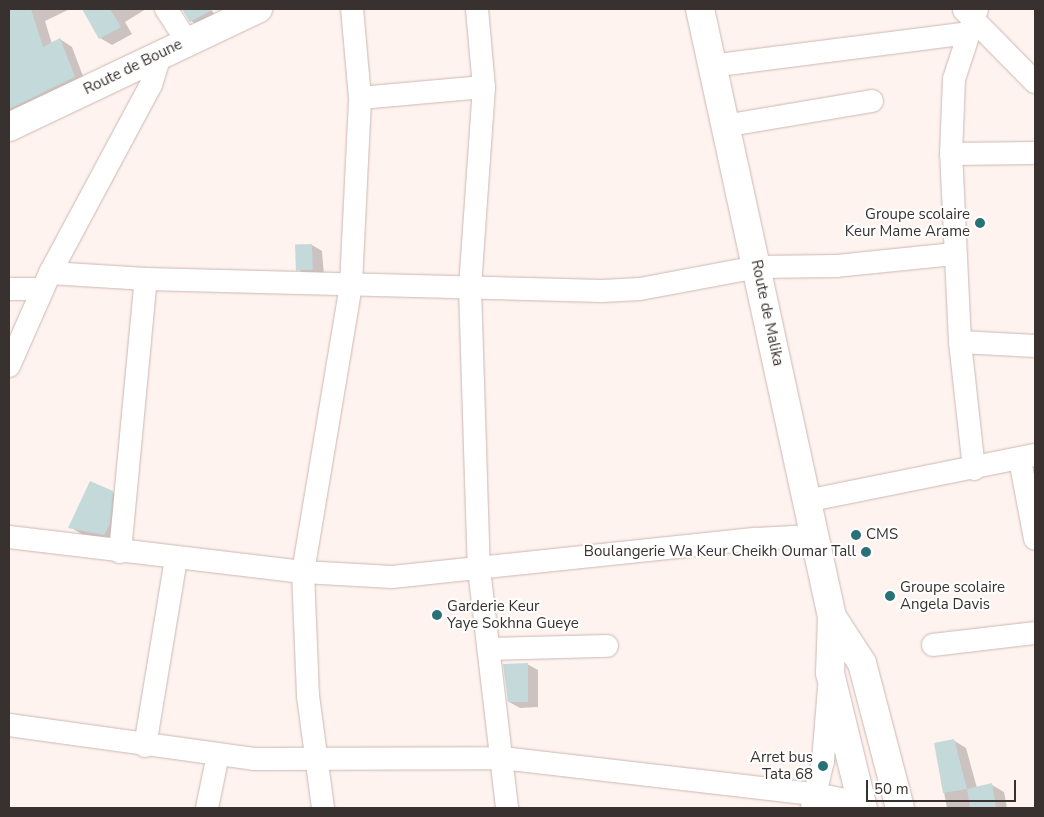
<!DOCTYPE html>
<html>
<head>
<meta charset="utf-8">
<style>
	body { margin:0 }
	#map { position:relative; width:1044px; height:817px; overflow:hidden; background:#fff3ef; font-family:"Nunito Sans",sans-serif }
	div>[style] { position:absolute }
	.shadow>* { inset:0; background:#0003 }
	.building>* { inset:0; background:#c4d9da; transform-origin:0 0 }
	.roads { filter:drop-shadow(0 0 1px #cbb8b3) drop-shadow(0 0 1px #cbb8b3) }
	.minor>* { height:22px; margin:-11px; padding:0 11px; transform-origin:11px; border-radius:11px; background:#fff }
	.tertiary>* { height:28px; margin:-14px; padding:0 14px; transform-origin:14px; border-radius:14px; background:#fff }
	.secondary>* { height:28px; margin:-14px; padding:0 14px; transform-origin:14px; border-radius:14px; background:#fff }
	.dots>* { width:14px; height:14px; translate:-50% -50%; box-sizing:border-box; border:2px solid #fff; border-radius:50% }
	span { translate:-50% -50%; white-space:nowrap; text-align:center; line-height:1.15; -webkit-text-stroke:4px #fff; paint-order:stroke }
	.street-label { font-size:15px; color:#38312f }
	.poi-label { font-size:15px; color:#38312f }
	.right { translate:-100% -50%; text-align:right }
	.left { translate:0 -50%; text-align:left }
	.frame { position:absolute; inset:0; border:10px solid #38312f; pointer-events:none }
	.scale { position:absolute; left:866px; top:780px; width:150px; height:22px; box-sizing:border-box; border:2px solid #38312f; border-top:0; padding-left:6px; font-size:15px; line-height:18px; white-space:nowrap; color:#38312f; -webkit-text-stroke:4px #fff; paint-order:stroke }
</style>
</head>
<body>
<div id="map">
	<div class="shadow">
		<i style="clip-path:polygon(9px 9px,70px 9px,45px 21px,52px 44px,60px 39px,72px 47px,86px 84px,9px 121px)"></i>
		<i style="clip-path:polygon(84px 9px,146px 9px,125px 22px,132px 34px,112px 45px,100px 38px)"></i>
		<i style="clip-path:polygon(183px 9px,211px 9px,217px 19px,202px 27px,191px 21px)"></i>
		<i style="clip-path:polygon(621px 9px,656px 9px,656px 10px)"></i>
		<i style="clip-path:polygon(312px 245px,322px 251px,324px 276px,307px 275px,297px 269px)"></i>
		<i style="clip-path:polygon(112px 492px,133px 504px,125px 546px,90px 539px,70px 527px)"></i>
		<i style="clip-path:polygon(527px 664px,538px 670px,538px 707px,520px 708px,509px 702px)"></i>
		<i style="clip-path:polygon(953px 740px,966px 748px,977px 788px,992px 785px,1004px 792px,1007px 808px,947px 808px,935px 744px)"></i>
	</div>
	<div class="building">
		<i style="clip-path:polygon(9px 9px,31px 9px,43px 47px,60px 38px,75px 77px,9px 109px)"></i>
		<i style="clip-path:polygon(82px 9px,110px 9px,121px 27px,99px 39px)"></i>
		<i style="clip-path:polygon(182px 9px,214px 9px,190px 22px)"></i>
		<i style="left:312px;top:244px;width:26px;height:17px;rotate:88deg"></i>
		<i style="clip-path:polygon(90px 481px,113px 491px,110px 524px,104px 535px,68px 528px)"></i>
		<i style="clip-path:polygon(528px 663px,528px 702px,508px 702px,503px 664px)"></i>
		<i style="clip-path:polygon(954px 739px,967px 789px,943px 793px,934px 743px)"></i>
		<i style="clip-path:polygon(992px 783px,996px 808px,970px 808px,967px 789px)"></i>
	</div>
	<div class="roads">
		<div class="minor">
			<i style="left:166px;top:9px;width:38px;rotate:57deg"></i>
			<i style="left:477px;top:9px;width:78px;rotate:84.9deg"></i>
			<i style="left:484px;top:87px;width:201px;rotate:94deg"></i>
			<i style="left:470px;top:288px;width:281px;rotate:88.2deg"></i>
			<i style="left:479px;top:569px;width:241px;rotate:83.3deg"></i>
			<i style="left:964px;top:10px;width:101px;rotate:45.4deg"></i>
			<i style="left:711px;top:66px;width:259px;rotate:-7.3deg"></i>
			<i style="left:360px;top:98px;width:124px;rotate:-5.1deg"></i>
			<i style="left:724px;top:126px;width:150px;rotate:-9.6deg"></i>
			<i style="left:951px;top:154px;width:84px;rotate:-0.7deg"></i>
			<i style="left:50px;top:273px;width:96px;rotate:3.6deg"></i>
			<i style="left:146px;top:279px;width:456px;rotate:1.5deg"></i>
			<i style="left:602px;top:291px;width:38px;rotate:-3deg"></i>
			<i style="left:640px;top:289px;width:120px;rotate:-10.6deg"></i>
			<i style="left:758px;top:267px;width:78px;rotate:-0.7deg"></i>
			<i style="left:836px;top:266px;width:120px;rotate:-5.8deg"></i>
			<i style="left:9px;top:289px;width:33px"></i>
			<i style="left:960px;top:342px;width:75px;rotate:3.1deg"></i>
			<i style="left:9px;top:366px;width:102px;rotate:-66.2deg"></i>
			<i style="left:50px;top:273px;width:213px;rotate:-61.8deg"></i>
			<i style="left:151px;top:85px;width:31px;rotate:-73deg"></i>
			<i style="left:1020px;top:460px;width:80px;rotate:79.2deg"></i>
			<i style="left:974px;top:469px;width:128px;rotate:-96.3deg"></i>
			<i style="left:960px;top:342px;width:188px;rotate:-92.7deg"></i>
			<i style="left:951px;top:154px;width:75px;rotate:-87.7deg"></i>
			<i style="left:954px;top:79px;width:74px;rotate:-71.8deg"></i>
			<i style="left:806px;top:501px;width:234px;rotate:-11.4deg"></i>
			<i style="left:9px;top:537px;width:296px;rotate:6.8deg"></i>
			<i style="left:303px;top:572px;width:89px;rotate:3.2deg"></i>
			<i style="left:392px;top:577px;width:366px;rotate:-6deg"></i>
			<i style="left:756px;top:539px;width:57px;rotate:-3deg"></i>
			<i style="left:120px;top:552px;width:274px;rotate:-84.6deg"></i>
			<i style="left:933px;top:645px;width:103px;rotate:-6.7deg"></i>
			<i style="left:489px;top:649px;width:118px;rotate:-1.5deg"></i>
			<i style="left:9px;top:725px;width:247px;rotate:7.9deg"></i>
			<i style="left:254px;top:759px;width:248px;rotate:-0.2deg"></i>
			<i style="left:502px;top:758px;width:315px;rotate:6.6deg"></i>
			<i style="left:815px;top:794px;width:47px;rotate:11.1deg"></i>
			<i style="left:145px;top:746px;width:191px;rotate:-80.6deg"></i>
			<i style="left:812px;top:807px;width:47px;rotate:-76.6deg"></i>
			<i style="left:823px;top:761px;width:73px;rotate:-85.3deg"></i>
			<i style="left:207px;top:808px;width:54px;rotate:-78.3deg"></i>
			<i style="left:323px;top:808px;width:113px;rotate:-97.6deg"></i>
			<i style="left:308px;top:696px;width:124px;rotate:-92.3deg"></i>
			<i style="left:303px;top:572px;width:292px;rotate:-80.5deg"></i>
			<i style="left:351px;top:284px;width:186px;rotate:-87.2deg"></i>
			<i style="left:360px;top:98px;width:89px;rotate:-95.1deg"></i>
		</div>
		<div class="tertiary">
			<i style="left:9px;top:127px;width:276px;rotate:-25.4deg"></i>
		</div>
		<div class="secondary">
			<i style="left:700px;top:9px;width:622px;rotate:77.75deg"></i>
			<i style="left:832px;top:617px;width:56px;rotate:92deg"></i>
			<i style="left:830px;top:673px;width:139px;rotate:76.3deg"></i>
			<i style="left:832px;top:617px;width:55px;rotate:56.9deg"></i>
			<i style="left:862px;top:663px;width:150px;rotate:75.3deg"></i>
		</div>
	</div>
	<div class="dots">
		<i style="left:980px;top:223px;background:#287276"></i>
		<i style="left:856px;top:535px;background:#287276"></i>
		<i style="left:866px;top:552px;background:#287276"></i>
		<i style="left:890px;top:596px;background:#287276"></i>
		<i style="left:437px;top:615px;background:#287276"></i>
		<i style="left:823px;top:766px;background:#287276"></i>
	</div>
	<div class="street-label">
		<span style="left:133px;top:67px;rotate:-26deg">Route de Boune</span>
		<span style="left:767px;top:313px;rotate:78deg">Route de Malika</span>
	</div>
	<div class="poi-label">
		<span class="right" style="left:970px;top:223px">Groupe scolaire<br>Keur Mame Arame</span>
		<span class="left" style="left:866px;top:535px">CMS</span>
		<span class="right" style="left:856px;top:552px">Boulangerie Wa Keur Cheikh Oumar Tall</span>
		<span class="left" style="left:900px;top:596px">Groupe scolaire<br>Angela Davis</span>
		<span class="left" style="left:447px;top:615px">Garderie Keur<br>Yaye Sokhna Gueye</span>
		<span class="right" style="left:813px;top:766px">Arret bus<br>Tata 68</span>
	</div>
	<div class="frame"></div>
	<div class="scale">50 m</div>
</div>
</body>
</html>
